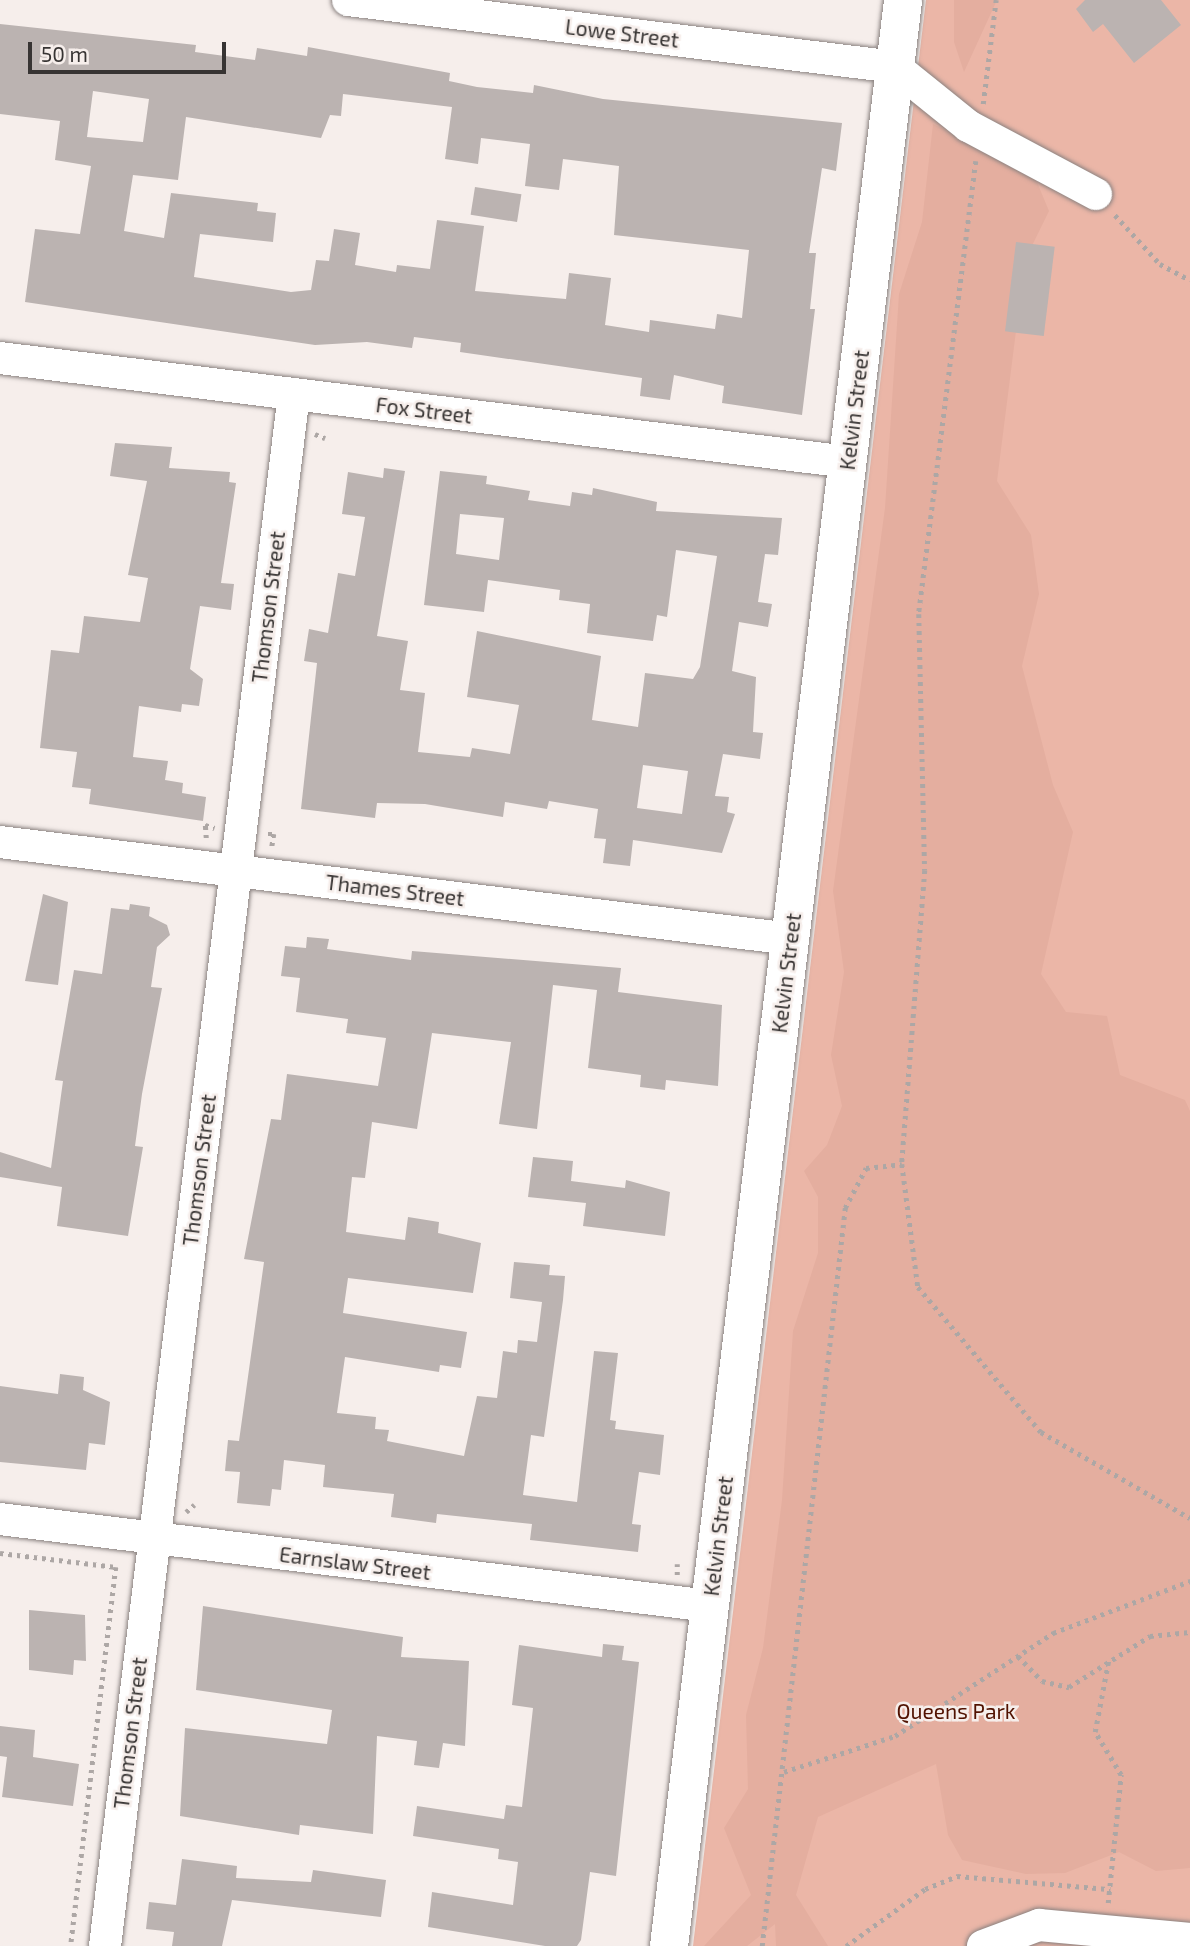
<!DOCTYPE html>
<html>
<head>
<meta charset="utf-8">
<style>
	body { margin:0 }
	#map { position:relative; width:1190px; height:1946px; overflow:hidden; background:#f6eeeb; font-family:"Exo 2",sans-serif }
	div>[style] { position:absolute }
	.green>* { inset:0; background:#ebb6a7 }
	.forest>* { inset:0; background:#e4ae9f }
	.building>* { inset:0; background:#bbb3b1; transform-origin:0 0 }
	.path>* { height:4.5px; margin-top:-2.25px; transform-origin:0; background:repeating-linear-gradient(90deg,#ada7a5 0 3.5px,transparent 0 8.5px) }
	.roads { filter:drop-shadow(0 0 2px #8a8280) drop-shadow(0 0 2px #8a8280) }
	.minor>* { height:32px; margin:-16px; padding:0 16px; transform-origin:16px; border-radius:16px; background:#fff }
	.major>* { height:38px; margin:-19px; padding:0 19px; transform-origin:19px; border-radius:19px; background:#fff }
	span { translate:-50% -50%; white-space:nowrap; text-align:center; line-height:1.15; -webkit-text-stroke:5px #f6eeeb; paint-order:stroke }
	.street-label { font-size:21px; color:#373433 }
	.park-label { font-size:21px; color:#511201 }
	.scale { position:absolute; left:28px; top:42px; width:198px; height:32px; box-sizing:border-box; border:4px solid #373433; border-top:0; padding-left:9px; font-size:21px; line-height:24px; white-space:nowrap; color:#373433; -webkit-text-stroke:5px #f6eeeb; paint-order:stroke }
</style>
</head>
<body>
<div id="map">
	<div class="green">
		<i style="clip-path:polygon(926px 0,1190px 0,1190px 1946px,693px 1946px)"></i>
	</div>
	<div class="forest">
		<i style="clip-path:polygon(954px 0,997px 0,964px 72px,954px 42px)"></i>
		<i style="clip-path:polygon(933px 124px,1034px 175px,1049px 211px,1025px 260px,997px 481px,1031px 535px,1039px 594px,1022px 666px,1053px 785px,1073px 832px,1041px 974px,1066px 1012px,1107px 1016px,1120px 1075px,1185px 1100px,1190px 1111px,1190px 1868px,1156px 1871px,1119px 1852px,1065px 1873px,1026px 1874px,962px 1860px,948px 1835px,936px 1764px,818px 1817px,796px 1895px,828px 1946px,776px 1946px,775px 1924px,747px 1946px,704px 1946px,751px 1895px,724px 1828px,748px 1789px,746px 1715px,763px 1648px,782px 1500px,793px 1331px,818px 1253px,818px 1197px,804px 1171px,827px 1145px,842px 1106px,831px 1055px,844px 972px,833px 891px,885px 508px,899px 294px,922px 222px)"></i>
	</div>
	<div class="building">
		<i style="clip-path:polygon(1085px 0,1161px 0,1181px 25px,1134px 63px,1103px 24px,1093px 32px,1076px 9px)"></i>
		<i style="clip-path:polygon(evenodd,0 24px,196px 45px,195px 52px,255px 60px,257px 48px,307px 56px,308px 47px,450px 73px,449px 81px,477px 87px,533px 93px,534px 85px,603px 99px,842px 123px,836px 171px,822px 168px,809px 253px,816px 253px,810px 309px,815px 309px,802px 415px,722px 403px,724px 386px,674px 375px,670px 400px,640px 396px,642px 378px,460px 352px,461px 343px,414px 337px,412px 348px,367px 342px,315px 345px,25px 302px,35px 229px,80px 234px,91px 166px,55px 160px,60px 121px,0 114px,0 24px,93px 91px,149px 99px,143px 142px,87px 137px,93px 91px,0 24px,343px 94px,452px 107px,445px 159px,478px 164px,481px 138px,530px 144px,525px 186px,559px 190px,563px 159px,619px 166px,614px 235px,749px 250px,742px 318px,717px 314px,715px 329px,650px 320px,649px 332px,605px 325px,611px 278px,569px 273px,566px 299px,475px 291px,484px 226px,437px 220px,430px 269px,397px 265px,396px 272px,355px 265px,360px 233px,334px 229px,329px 261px,316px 260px,311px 290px,291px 292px,194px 277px,200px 234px,273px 242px,276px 213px,257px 211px,258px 203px,171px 193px,164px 238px,124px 231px,133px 175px,178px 180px,186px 117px,321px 138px,330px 115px,341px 116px,343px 94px)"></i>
		<i style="left:475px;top:187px;width:47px;height:28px;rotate:9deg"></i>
		<i style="left:1016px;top:242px;width:39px;height:90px;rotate:7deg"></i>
		<i style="clip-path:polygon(115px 443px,172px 447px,169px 468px,230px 472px,229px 482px,236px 483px,221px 583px,234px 584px,231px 610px,200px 606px,190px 669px,203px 679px,199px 706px,182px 704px,181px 712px,139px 706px,133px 757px,168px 761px,165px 780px,183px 783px,182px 793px,206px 797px,203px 821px,89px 804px,91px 789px,72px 787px,77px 752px,40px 748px,51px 650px,79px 653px,84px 616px,140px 622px,148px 578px,128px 575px,147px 481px,110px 476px)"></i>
		<i style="clip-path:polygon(evenodd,384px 468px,405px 471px,377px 636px,408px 641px,400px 690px,425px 693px,418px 752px,470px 757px,472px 748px,510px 754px,519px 705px,467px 697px,477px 631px,601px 656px,592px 720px,638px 727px,645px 673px,693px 679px,700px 667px,717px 556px,676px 550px,667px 617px,657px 615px,653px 641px,587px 633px,590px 604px,559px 600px,560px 590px,488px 580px,484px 612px,424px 605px,440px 471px,487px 476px,486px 484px,530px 491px,528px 500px,570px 506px,572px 492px,592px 495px,593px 488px,657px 502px,656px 511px,782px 518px,778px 555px,765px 554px,758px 602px,772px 604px,768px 627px,739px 622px,732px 671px,756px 677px,753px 732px,763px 733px,760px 759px,723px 754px,715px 796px,729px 797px,727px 812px,735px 814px,722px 853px,633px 840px,630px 866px,603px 863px,606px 839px,594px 838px,598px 809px,549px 801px,547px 809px,505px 802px,503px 817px,425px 804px,377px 803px,375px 818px,301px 809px,317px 663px,304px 661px,309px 629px,328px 633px,338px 573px,355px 576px,365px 517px,342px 514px,348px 472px,383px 478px,384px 468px,460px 514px,504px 518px,499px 560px,456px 554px,460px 514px,384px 468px,643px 765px,688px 771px,682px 814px,637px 808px,643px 765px)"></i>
		<i style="clip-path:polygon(43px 894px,68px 902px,58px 985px,25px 981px)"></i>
		<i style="clip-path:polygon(130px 904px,150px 907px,149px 916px,167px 925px,170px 935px,157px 947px,151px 987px,162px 988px,142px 1094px,135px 1146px,143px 1147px,128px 1236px,57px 1226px,62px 1187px,0 1177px,0 1152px,51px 1168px,63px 1081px,55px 1080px,74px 970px,102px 974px,111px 908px,129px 910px)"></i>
		<i style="clip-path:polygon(307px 937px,329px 939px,327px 949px,411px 960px,412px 951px,621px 968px,618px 992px,722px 1005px,718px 1086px,666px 1080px,665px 1090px,640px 1087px,641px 1075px,588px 1068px,597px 990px,553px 985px,537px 1129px,499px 1124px,511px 1042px,432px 1033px,417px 1129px,372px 1122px,365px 1178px,352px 1177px,346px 1232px,405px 1240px,408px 1217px,439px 1222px,438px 1233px,481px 1243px,473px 1293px,348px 1278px,343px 1313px,467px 1332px,461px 1368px,440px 1365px,439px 1372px,345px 1357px,337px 1413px,376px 1417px,375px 1429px,389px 1430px,387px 1441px,464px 1456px,477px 1396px,497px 1398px,503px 1351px,517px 1353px,518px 1340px,537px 1342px,542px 1302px,510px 1298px,514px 1262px,550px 1265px,549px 1275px,565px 1276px,563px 1300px,544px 1437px,531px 1435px,523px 1495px,577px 1502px,594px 1351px,618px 1353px,610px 1420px,616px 1421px,615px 1429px,664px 1435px,660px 1475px,639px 1472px,632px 1524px,641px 1525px,638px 1552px,530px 1540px,532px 1524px,437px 1514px,436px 1523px,391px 1517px,394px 1494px,323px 1487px,325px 1465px,284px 1460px,281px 1490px,272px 1489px,270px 1506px,237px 1503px,240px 1472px,225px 1471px,228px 1440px,239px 1441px,264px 1262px,244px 1259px,271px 1119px,281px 1120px,287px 1074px,378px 1086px,386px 1038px,346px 1033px,348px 1019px,296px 1012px,300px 978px,281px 976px,285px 946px,306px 948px)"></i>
		<i style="clip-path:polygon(533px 1157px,573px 1161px,571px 1181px,625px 1188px,626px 1180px,670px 1192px,665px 1236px,583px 1226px,586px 1203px,528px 1197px)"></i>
		<i style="clip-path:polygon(60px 1374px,84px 1377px,83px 1390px,110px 1402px,105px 1445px,89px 1443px,86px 1470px,0 1462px,0 1386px,58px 1394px)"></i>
		<i style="clip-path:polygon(203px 1606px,403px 1637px,401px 1657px,469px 1661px,465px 1746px,443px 1743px,439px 1768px,414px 1765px,417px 1741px,377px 1736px,373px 1834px,300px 1825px,299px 1835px,180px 1816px,185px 1728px,327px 1744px,332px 1710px,196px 1690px)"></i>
		<i style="clip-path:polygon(29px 1610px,85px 1615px,86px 1661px,74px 1660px,73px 1675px,29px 1670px)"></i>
		<i style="clip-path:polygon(603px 1644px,624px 1646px,622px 1660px,639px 1662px,616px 1876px,590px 1872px,581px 1940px,577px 1946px,545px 1946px,428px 1927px,432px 1892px,513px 1905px,518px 1862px,498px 1859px,499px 1849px,413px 1836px,417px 1806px,504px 1819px,506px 1805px,522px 1807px,533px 1708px,512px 1705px,519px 1645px,602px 1657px)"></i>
		<i style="clip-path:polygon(0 1726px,35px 1730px,33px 1757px,79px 1764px,73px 1806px,2px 1797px,7px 1757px,0 1756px)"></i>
		<i style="clip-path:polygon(182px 1859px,237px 1866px,236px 1878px,311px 1882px,313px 1870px,386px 1880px,381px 1917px,232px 1900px,222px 1946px,172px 1946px,174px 1932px,146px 1929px,149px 1902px,176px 1905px)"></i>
	</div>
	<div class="path">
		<i style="left:983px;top:104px;width:105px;rotate:-82.9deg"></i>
		<i style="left:976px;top:161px;width:457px;rotate:97.2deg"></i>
		<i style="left:919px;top:614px;width:256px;rotate:88.7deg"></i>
		<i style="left:925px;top:870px;width:295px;rotate:94.5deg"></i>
		<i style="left:902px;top:1164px;width:124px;rotate:82.6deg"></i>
		<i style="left:918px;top:1287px;width:190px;rotate:49.7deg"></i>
		<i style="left:1041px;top:1432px;width:172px;rotate:30deg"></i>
		<i style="left:1115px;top:215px;width:67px;rotate:47.4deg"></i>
		<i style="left:1160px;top:264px;width:34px;rotate:28deg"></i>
		<i style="left:315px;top:434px;width:11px;rotate:22deg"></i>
		<i style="left:268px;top:834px;width:6px"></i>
		<i style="left:274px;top:834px;width:13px;rotate:99deg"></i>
		<i style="left:206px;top:838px;width:13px;rotate:-94deg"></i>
		<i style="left:205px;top:825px;width:10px;rotate:17deg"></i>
		<i style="left:186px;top:1512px;width:11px;rotate:-41deg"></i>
		<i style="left:0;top:1553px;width:117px;rotate:6.9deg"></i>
		<i style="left:116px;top:1567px;width:382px;rotate:96.8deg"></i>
		<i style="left:677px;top:1575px;width:11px;rotate:-90deg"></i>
		<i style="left:1018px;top:1656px;width:35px;rotate:46deg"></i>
		<i style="left:1042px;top:1681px;width:28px;rotate:13deg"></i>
		<i style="left:1069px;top:1687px;width:96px;rotate:-32.2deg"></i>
		<i style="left:1150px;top:1636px;width:40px;rotate:-5.7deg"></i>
		<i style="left:784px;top:1772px;width:117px;rotate:-18deg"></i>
		<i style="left:895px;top:1736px;width:189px;rotate:-33.1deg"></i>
		<i style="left:1053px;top:1633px;width:147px;rotate:-20.8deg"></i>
		<i style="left:1108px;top:1903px;width:129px;rotate:-84.2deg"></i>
		<i style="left:1121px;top:1775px;width:50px;rotate:-121.2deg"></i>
		<i style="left:1095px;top:1732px;width:75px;rotate:-79.3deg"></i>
		<i style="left:762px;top:1946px;width:743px;rotate:-83.58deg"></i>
		<i style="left:845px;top:1208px;width:45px;rotate:-62.3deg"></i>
		<i style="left:866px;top:1168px;width:36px;rotate:-6deg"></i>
		<i style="left:846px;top:1946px;width:97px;rotate:-35.8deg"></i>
		<i style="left:925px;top:1889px;width:35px;rotate:-22deg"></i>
		<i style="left:957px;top:1876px;width:154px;rotate:4.9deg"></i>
	</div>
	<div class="roads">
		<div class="minor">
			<i style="left:348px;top:0;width:551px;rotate:6.98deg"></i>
			<i style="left:895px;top:67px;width:94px;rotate:38.9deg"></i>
			<i style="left:968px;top:126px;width:145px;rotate:28deg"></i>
			<i style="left:0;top:358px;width:854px;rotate:6.99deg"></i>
			<i style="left:0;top:842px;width:797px;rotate:6.99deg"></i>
			<i style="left:0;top:1519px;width:715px;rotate:6.99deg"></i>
			<i style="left:105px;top:1946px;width:1563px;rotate:-83.06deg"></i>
			<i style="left:983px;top:1946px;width:60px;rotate:-20.6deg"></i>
			<i style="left:1039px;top:1925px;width:152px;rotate:5.3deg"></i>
		</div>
		<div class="major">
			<i style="left:669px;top:1946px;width:1960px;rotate:-83.14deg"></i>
		</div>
	</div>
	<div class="street-label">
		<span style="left:622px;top:33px;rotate:7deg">Lowe Street</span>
		<span style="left:424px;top:410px;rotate:7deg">Fox Street</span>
		<span style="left:854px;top:410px;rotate:-83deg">Kelvin Street</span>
		<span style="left:268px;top:607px;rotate:-83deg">Thomson Street</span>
		<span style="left:395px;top:890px;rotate:7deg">Thames Street</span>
		<span style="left:786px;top:973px;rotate:-83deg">Kelvin Street</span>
		<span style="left:199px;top:1170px;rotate:-83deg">Thomson Street</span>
		<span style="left:718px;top:1536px;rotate:-83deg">Kelvin Street</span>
		<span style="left:355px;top:1563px;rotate:7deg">Earnslaw Street</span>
		<span style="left:130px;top:1733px;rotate:-83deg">Thomson Street</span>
	</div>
	<div class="park-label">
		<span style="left:956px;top:1711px">Queens Park</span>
	</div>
	<div class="scale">50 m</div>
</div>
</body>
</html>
